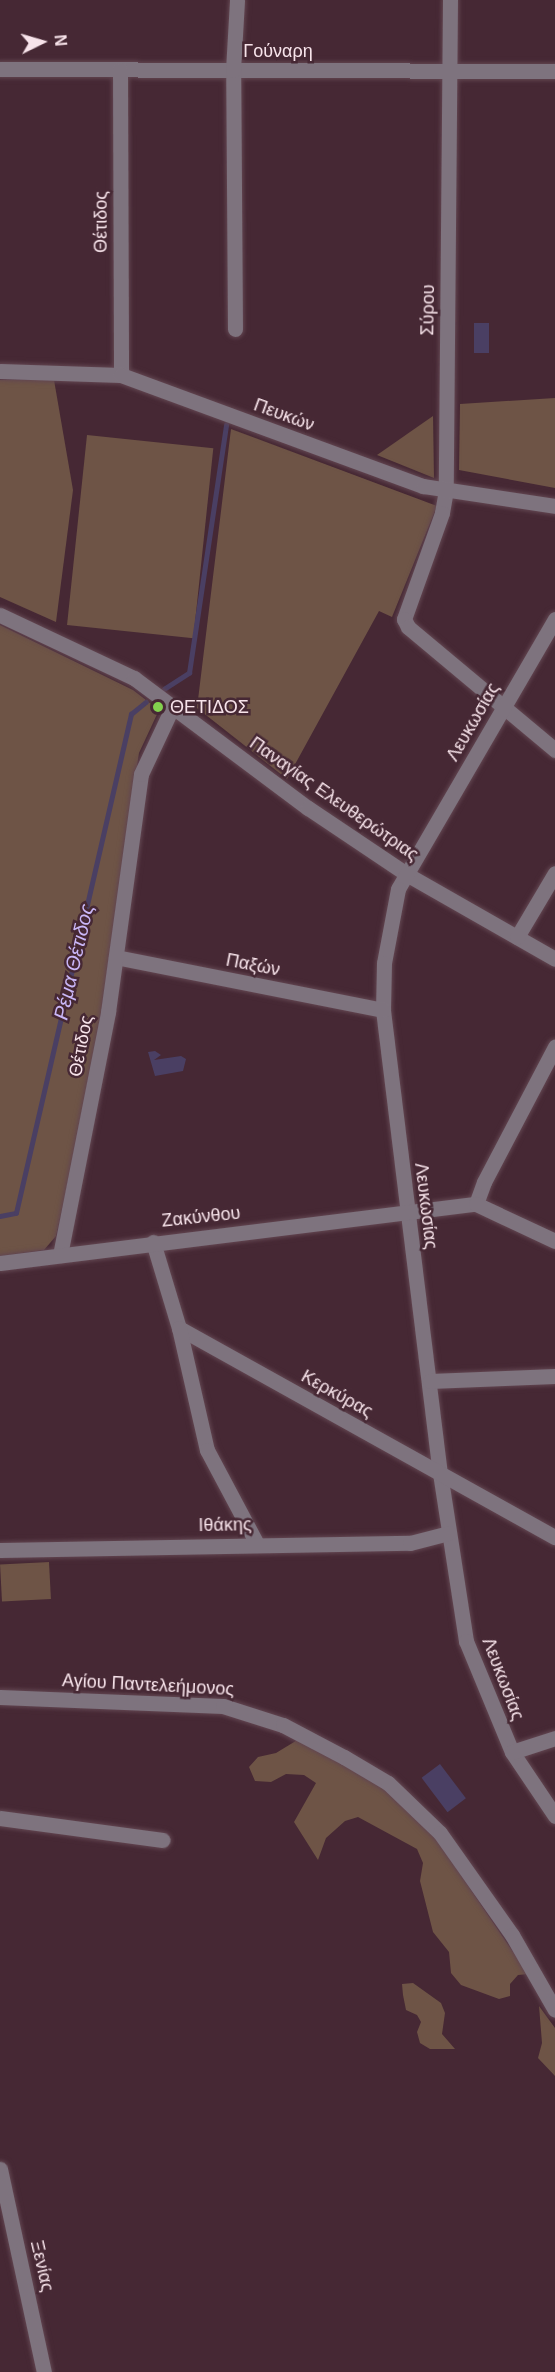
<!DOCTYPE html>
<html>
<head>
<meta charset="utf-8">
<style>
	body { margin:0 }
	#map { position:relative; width:555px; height:2372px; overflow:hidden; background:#462834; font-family:Helvetica,sans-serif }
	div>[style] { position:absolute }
	.green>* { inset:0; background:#6e5446; transform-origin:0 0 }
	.water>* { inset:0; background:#4a3f63; transform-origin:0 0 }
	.stream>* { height:4.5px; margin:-2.25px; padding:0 2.25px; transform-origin:2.25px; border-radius:2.25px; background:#4a3f63 }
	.roads { filter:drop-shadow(0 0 2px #624651) drop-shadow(0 0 2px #624651) }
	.minor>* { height:15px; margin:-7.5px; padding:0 7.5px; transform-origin:7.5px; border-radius:7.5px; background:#7e737e }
	.dots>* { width:16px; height:16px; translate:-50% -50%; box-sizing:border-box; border:3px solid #462834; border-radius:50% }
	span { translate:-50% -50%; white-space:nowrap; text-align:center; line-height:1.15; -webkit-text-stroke:5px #462834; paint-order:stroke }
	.street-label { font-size:18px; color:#f7e3ea }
	.poi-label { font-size:18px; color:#f7e3ea }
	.left { translate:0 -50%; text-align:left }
	.water-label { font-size:20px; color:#cab7f8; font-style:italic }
	.north { position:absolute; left:12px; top:12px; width:60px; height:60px; -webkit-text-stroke:4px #462834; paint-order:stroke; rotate:85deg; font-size:16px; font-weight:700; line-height:24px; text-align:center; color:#f7e3ea }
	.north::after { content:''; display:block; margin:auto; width:21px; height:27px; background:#f7e3ea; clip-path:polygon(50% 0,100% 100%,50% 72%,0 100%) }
</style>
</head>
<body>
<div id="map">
	<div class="green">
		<i style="clip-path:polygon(0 380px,54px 380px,73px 490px,56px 622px,0 597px)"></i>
		<i style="clip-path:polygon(555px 398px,555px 488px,459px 470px,460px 404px)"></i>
		<i style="clip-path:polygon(433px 416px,434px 478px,377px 455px)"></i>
		<i style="clip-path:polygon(231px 429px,437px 506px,392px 617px,379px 611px,287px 779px,197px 708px)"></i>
		<i style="left:87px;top:435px;width:127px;height:191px;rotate:6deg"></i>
		<i style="clip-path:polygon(0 625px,133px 690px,159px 710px,139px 753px,92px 1074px,56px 1236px,44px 1250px,0 1256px)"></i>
		<i style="left:49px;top:1562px;width:37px;height:49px;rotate:87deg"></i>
		<i style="clip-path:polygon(299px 1739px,396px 1795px,430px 1830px,528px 1974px,518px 1975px,510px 1984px,510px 1996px,499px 1999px,461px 1985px,451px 1973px,449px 1952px,433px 1932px,420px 1881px,423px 1863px,417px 1849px,358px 1817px,345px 1821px,326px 1838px,318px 1860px,294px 1822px,316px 1783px,304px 1775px,286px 1774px,271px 1782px,255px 1781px,249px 1767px,258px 1757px,276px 1753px)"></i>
		<i style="clip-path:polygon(413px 1983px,441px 2003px,445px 2013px,442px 2034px,455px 2049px,430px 2049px,420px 2043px,417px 2032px,421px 2022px,417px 2015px,406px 2010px,403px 1995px,402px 1984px)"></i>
		<i style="clip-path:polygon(539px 2006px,555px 2028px,555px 2076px,538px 2058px,542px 2043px)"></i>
	</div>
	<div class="water">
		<i style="left:474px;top:323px;width:15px;height:30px"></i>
		<i style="clip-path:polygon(155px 1051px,161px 1055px,154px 1060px,181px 1056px,186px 1059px,183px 1071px,155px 1076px,148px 1052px)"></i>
		<i style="left:440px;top:1764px;width:43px;height:23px;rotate:53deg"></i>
	</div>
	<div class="stream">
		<i style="left:164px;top:689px;width:30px;rotate:-33deg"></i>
		<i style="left:189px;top:673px;width:251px;rotate:-81.5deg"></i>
		<i style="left:0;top:1216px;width:16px;rotate:-11deg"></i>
		<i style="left:16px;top:1213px;width:512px;rotate:-77.02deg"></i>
		<i style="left:131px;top:714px;width:19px;rotate:-39deg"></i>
	</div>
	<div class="roads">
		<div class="minor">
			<i style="left:450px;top:0;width:490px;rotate:90.5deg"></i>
			<i style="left:446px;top:490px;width:23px;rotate:100deg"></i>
			<i style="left:442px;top:513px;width:113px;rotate:109.7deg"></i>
			<i style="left:404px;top:619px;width:9px;rotate:63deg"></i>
			<i style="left:408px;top:627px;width:192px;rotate:39.9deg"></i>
			<i style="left:0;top:69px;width:555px;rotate:0.21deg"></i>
			<i style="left:120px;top:70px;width:305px;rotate:89.8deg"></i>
			<i style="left:235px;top:329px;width:259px;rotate:-90.4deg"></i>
			<i style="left:233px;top:70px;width:70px;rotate:-86.7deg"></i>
			<i style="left:0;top:371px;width:121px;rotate:1.9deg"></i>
			<i style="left:121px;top:375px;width:322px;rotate:20.2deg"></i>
			<i style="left:423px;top:486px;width:134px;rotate:8.6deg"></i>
			<i style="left:0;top:615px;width:148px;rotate:25.2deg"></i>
			<i style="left:134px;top:678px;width:217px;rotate:36.8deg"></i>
			<i style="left:308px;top:808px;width:120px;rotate:33.8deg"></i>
			<i style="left:408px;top:875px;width:169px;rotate:29.7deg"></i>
			<i style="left:555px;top:619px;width:312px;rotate:120.2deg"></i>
			<i style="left:398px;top:889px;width:75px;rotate:100.7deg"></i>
			<i style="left:384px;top:963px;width:47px;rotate:91.2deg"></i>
			<i style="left:383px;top:1010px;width:466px;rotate:83deg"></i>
			<i style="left:440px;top:1473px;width:170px;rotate:81.2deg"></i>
			<i style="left:466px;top:1641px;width:120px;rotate:67.5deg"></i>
			<i style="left:512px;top:1752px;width:77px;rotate:56.1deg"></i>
			<i style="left:517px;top:937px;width:74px;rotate:-59.3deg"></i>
			<i style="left:116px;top:957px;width:272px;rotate:11.2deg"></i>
			<i style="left:476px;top:1204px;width:23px;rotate:-70deg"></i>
			<i style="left:484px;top:1182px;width:153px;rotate:-62.3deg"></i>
			<i style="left:153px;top:1242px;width:90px;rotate:73.2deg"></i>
			<i style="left:179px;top:1328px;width:430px;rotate:29.1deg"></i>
			<i style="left:60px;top:1255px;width:248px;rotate:-78.8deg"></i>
			<i style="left:108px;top:1012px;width:240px;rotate:-82.1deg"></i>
			<i style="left:141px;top:774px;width:75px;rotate:-64.8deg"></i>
			<i style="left:0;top:1263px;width:480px;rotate:-7.1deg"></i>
			<i style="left:476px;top:1204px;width:87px;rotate:25.1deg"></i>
			<i style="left:179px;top:1328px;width:125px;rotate:77.1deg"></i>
			<i style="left:207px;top:1450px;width:106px;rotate:62deg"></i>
			<i style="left:430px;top:1381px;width:125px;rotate:-2.3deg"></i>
			<i style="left:0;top:1550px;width:410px;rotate:-1deg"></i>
			<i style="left:410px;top:1543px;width:40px;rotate:-14.4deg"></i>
			<i style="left:0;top:1697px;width:223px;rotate:2.3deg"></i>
			<i style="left:223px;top:1706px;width:63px;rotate:17.6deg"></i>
			<i style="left:283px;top:1725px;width:69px;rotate:27.7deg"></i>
			<i style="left:344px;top:1757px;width:51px;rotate:30.6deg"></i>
			<i style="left:388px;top:1783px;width:72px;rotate:43.9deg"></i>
			<i style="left:440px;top:1833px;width:125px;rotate:54.8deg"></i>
			<i style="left:512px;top:1935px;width:86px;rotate:60.2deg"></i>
			<i style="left:512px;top:1752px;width:45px;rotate:-18deg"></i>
			<i style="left:0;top:1818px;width:164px;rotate:7.7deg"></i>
			<i style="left:0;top:2169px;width:208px;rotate:77.8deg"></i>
		</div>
	</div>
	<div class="dots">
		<i style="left:158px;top:707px;background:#83d04e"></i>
	</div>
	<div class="street-label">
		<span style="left:278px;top:51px">Γούναρη</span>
		<span style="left:101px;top:222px;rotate:-90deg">Θέτιδος</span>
		<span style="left:428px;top:310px;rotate:-89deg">Σύρου</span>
		<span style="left:284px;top:415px;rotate:20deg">Πευκών</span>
		<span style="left:473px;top:722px;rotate:-60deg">Λευκωσίας</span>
		<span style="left:334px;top:799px;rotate:35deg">Παναγίας Ελευθερώτριας</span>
		<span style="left:253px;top:965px;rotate:11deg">Παξών</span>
		<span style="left:81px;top:1046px;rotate:-79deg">Θέτιδος</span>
		<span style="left:426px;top:1206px;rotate:83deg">Λευκωσίας</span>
		<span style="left:201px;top:1217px;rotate:-6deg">Ζακύνθου</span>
		<span style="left:337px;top:1394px;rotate:29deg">Κερκύρας</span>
		<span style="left:225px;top:1525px;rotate:-1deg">Ιθάκης</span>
		<span style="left:503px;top:1679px;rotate:69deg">Λευκωσίας</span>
		<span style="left:148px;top:1685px;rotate:3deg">Αγίου Παντελεήμονος</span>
		<span style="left:42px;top:2266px;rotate:77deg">Ξενίας</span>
	</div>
	<div class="poi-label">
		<span class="left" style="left:170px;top:707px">ΘΕΤΙΔΟΣ</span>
	</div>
	<div class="water-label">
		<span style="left:74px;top:962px;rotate:-77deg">Ρέμα Θέτιδος</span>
	</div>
	<div class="north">N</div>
</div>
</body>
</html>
